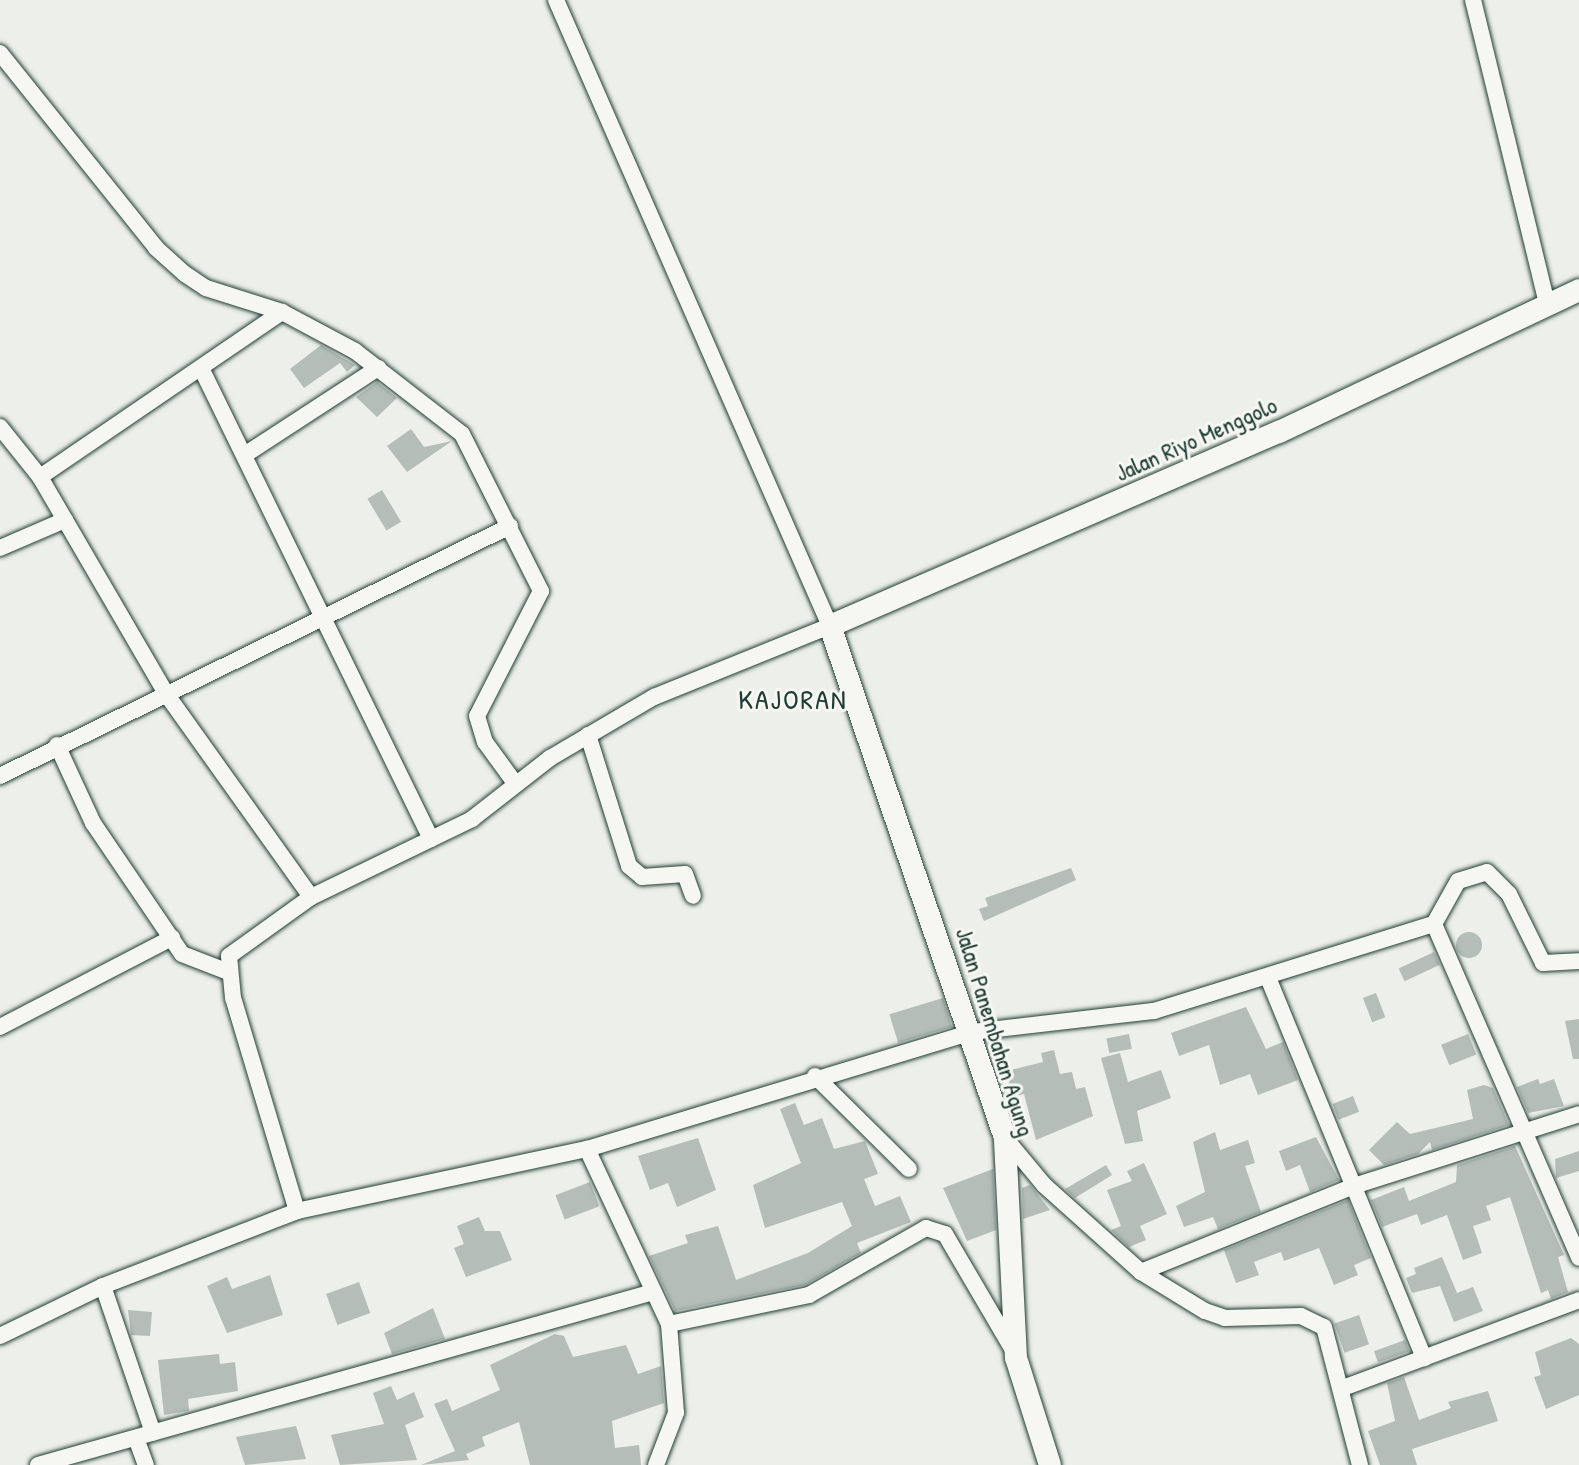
<!DOCTYPE html>
<html>
<head>
<meta charset="utf-8">
<style>
	body { margin:0 }
	#map { position:relative; width:1579px; height:1465px; overflow:hidden; background:#edefea; font-family:"Patrick Hand",sans-serif }
	div>[style] { position:absolute }
	.building>* { inset:0; background:#b4bdb8; transform-origin:0 0 }
	.round { border-radius:50% }
	.roads { filter:drop-shadow(0 0 2px #1f3d34) drop-shadow(0 0 2px #1f3d34) }
	.street>* { height:16px; margin:-8px; padding:0 8px; transform-origin:8px; border-radius:8px; background:#f6f6f2 }
	.secondary>* { height:22px; margin:-11px; padding:0 11px; transform-origin:11px; border-radius:11px; background:#f6f6f2 }
	span { translate:-50% -50%; white-space:nowrap; text-align:center; line-height:1.15; -webkit-text-stroke:6px #f6f6f2; paint-order:stroke }
	.street-label { font-size:24px; color:#1f3d34 }
	.quarter-label { font-size:28px; color:#1f3d34; letter-spacing:2px }
</style>
</head>
<body>
<div id="map">
	<div class="building">
		<i style="clip-path:polygon(321px 345px,355px 365px,347px 372px,340px 363px,304px 388px,290px 369px)"></i>
		<i style="clip-path:polygon(377px 382px,397px 398px,377px 417px,356px 397px)"></i>
		<i style="clip-path:polygon(411px 429px,424px 447px,452px 441px,407px 472px,387px 446px)"></i>
		<i style="left:382px;top:490px;width:37px;height:17px;rotate:59deg"></i>
		<i style="clip-path:polygon(1071px 868px,1076px 880px,984px 921px,979px 909px,988px 906px,985px 898px)"></i>
		<i class="round" style="left:1456px;top:932px;width:26px;height:26px"></i>
		<i style="left:1434px;top:952px;width:14px;height:39px;rotate:65deg"></i>
		<i style="left:1376px;top:993px;width:26px;height:14px;rotate:69deg"></i>
		<i style="left:943px;top:998px;width:30px;height:56px;rotate:73deg"></i>
		<i style="clip-path:polygon(1246px 1007px,1266px 1049px,1283px 1042px,1298px 1080px,1258px 1095px,1250px 1074px,1220px 1085px,1209px 1045px,1179px 1056px,1171px 1033px)"></i>
		<i style="clip-path:polygon(1579px 1019px,1579px 1059px,1573px 1059px,1565px 1021px)"></i>
		<i style="left:1129px;top:1034px;width:15px;height:23px;rotate:79deg"></i>
		<i style="left:1468px;top:1034px;width:22px;height:29px;rotate:68deg"></i>
		<i style="clip-path:polygon(1054px 1050px,1060px 1074px,1072px 1072px,1076px 1089px,1085px 1087px,1093px 1116px,1036px 1140px,1024px 1094px,1012px 1097px,1007px 1071px,1043px 1062px,1041px 1053px)"></i>
		<i style="clip-path:polygon(1120px 1053px,1128px 1082px,1161px 1070px,1171px 1098px,1137px 1111px,1143px 1141px,1125px 1144px,1101px 1058px)"></i>
		<i style="clip-path:polygon(1538px 1079px,1540px 1084px,1554px 1079px,1564px 1106px,1528px 1113px,1517px 1087px)"></i>
		<i style="clip-path:polygon(1484px 1085px,1493px 1088px,1509px 1125px,1432px 1150px,1430px 1142px,1418px 1154px,1384px 1165px,1369px 1150px,1397px 1122px,1410px 1134px,1473px 1119px,1467px 1090px)"></i>
		<i style="left:1353px;top:1096px;width:17px;height:22px;rotate:69deg"></i>
		<i style="clip-path:polygon(795px 1103px,804px 1125px,822px 1118px,834px 1149px,865px 1141px,878px 1174px,864px 1179px,875px 1206px,900px 1196px,911px 1222px,857px 1243px,861px 1253px,805px 1285px,675px 1311px,649px 1256px,688px 1243px,685px 1235px,718px 1226px,736px 1280px,808px 1253px,852px 1226px,842px 1202px,765px 1228px,753px 1185px,801px 1163px,780px 1109px)"></i>
		<i style="clip-path:polygon(1215px 1132px,1220px 1150px,1248px 1140px,1255px 1163px,1245px 1166px,1261px 1212px,1218px 1229px,1213px 1217px,1184px 1227px,1176px 1206px,1205px 1192px,1193px 1142px)"></i>
		<i style="clip-path:polygon(1316px 1137px,1339px 1180px,1310px 1192px,1300px 1165px,1286px 1171px,1279px 1151px)"></i>
		<i style="clip-path:polygon(698px 1138px,716px 1190px,677px 1207px,668px 1183px,650px 1190px,638px 1156px)"></i>
		<i style="clip-path:polygon(1515px 1146px,1564px 1255px,1558px 1257px,1568px 1292px,1551px 1299px,1548px 1290px,1541px 1293px,1510px 1197px,1486px 1206px,1491px 1220px,1473px 1226px,1482px 1253px,1463px 1260px,1447px 1215px,1421px 1225px,1417px 1214px,1382px 1227px,1371px 1200px,1404px 1187px,1409px 1201px,1456px 1182px,1457px 1165px)"></i>
		<i style="clip-path:polygon(1579px 1151px,1579px 1171px,1556px 1178px,1555px 1159px)"></i>
		<i style="clip-path:polygon(1144px 1163px,1167px 1214px,1140px 1226px,1146px 1240px,1129px 1247px,1111px 1230px,1121px 1226px,1107px 1190px,1132px 1181px,1127px 1171px)"></i>
		<i style="clip-path:polygon(1106px 1165px,1112px 1175px,1075px 1198px,1065px 1189px)"></i>
		<i style="clip-path:polygon(993px 1169px,996px 1230px,967px 1241px,943px 1188px)"></i>
		<i style="left:590px;top:1182px;width:26px;height:37px;rotate:69deg"></i>
		<i style="clip-path:polygon(1030px 1185px,1050px 1210px,1023px 1219px,1022px 1188px)"></i>
		<i style="clip-path:polygon(1348px 1200px,1371px 1258px,1354px 1265px,1358px 1275px,1334px 1285px,1319px 1248px,1284px 1261px,1281px 1252px,1254px 1262px,1259px 1275px,1236px 1283px,1224px 1250px)"></i>
		<i style="clip-path:polygon(479px 1217px,485px 1231px,500px 1231px,512px 1260px,466px 1277px,454px 1248px,464px 1244px,457px 1226px)"></i>
		<i style="clip-path:polygon(1442px 1257px,1457px 1293px,1473px 1287px,1483px 1311px,1454px 1322px,1440px 1286px,1412px 1293px,1406px 1278px,1416px 1274px,1414px 1268px)"></i>
		<i style="clip-path:polygon(270px 1275px,283px 1315px,227px 1333px,207px 1286px,227px 1277px,232px 1289px)"></i>
		<i style="left:359px;top:1282px;width:33px;height:35px;rotate:70deg"></i>
		<i style="clip-path:polygon(433px 1308px,445px 1339px,392px 1354px,384px 1333px)"></i>
		<i style="clip-path:polygon(128px 1310px,152px 1312px,150px 1336px,131px 1335px)"></i>
		<i style="left:1359px;top:1315px;width:31px;height:26px;rotate:71deg"></i>
		<i style="clip-path:polygon(555px 1334px,564px 1336px,573px 1357px,626px 1345px,638px 1374px,661px 1366px,664px 1403px,612px 1421px,615px 1448px,639px 1445px,641px 1465px,530px 1465px,519px 1422px,482px 1437px,485px 1446px,466px 1454px,469px 1460px,421px 1465px,455px 1451px,434px 1404px,447px 1399px,452px 1411px,500px 1390px,490px 1365px)"></i>
		<i style="clip-path:polygon(1571px 1338px,1579px 1344px,1579px 1395px,1546px 1409px,1534px 1377px,1541px 1375px,1535px 1352px)"></i>
		<i style="left:1405px;top:1340px;width:12px;height:33px;rotate:70deg"></i>
		<i style="clip-path:polygon(219px 1354px,220px 1364px,235px 1362px,238px 1391px,188px 1399px,189px 1411px,164px 1415px,158px 1360px)"></i>
		<i style="clip-path:polygon(1404px 1377px,1419px 1420px,1451px 1408px,1448px 1402px,1488px 1391px,1498px 1421px,1412px 1449px,1417px 1465px,1380px 1465px,1368px 1431px,1395px 1421px,1387px 1383px)"></i>
		<i style="clip-path:polygon(391px 1386px,397px 1400px,414px 1392px,424px 1417px,405px 1425px,417px 1460px,340px 1465px,331px 1435px,384px 1424px,373px 1393px)"></i>
		<i style="clip-path:polygon(296px 1426px,306px 1459px,245px 1465px,236px 1437px)"></i>
	</div>
	<div class="roads">
		<div class="street">
			<i style="left:1473px;top:0;width:316px;rotate:76.3deg"></i>
			<i style="left:0;top:53px;width:250px;rotate:51.3deg"></i>
			<i style="left:156px;top:248px;width:39px;rotate:42deg"></i>
			<i style="left:185px;top:274px;width:25px;rotate:34deg"></i>
			<i style="left:206px;top:288px;width:80px;rotate:17.5deg"></i>
			<i style="left:282px;top:312px;width:83px;rotate:28.1deg"></i>
			<i style="left:355px;top:351px;width:135px;rotate:37.8deg"></i>
			<i style="left:462px;top:434px;width:176px;rotate:63.3deg"></i>
			<i style="left:541px;top:591px;width:140px;rotate:117.1deg"></i>
			<i style="left:477px;top:716px;width:27px;rotate:73deg"></i>
			<i style="left:485px;top:742px;width:51px;rotate:53.8deg"></i>
			<i style="left:202px;top:370px;width:522px;rotate:63.97deg"></i>
			<i style="left:0;top:427px;width:64px;rotate:51.3deg"></i>
			<i style="left:40px;top:477px;width:252px;rotate:59.8deg"></i>
			<i style="left:167px;top:695px;width:248px;rotate:54.5deg"></i>
			<i style="left:246px;top:454px;width:158px;rotate:-33.1deg"></i>
			<i style="left:40px;top:477px;width:293px;rotate:-34.3deg"></i>
			<i style="left:0;top:548px;width:71px;rotate:-23.3deg"></i>
			<i style="left:588px;top:735px;width:137px;rotate:72.6deg"></i>
			<i style="left:629px;top:866px;width:17px;rotate:40deg"></i>
			<i style="left:642px;top:877px;width:43px;rotate:-4deg"></i>
			<i style="left:685px;top:874px;width:23px;rotate:70deg"></i>
			<i style="left:57px;top:745px;width:86px;rotate:65.2deg"></i>
			<i style="left:93px;top:823px;width:158px;rotate:55.8deg"></i>
			<i style="left:182px;top:954px;width:47px;rotate:21.1deg"></i>
			<i style="left:0;top:776px;width:568px;rotate:-26.11deg"></i>
			<i style="left:1434px;top:924px;width:49px;rotate:-60.8deg"></i>
			<i style="left:1458px;top:881px;width:30px;rotate:-17deg"></i>
			<i style="left:1487px;top:872px;width:31px;rotate:45deg"></i>
			<i style="left:1509px;top:894px;width:77px;rotate:63.8deg"></i>
			<i style="left:1543px;top:963px;width:36px;rotate:-3deg"></i>
			<i style="left:1269px;top:980px;width:409px;rotate:67.7deg"></i>
			<i style="left:0;top:1027px;width:194px;rotate:-27.4deg"></i>
			<i style="left:815px;top:1076px;width:132px;rotate:44.7deg"></i>
			<i style="left:1005px;top:1138px;width:61px;rotate:50.3deg"></i>
			<i style="left:1044px;top:1185px;width:130px;rotate:41.9deg"></i>
			<i style="left:1141px;top:1272px;width:75px;rotate:31.4deg"></i>
			<i style="left:1205px;top:1311px;width:21px;rotate:19deg"></i>
			<i style="left:1225px;top:1318px;width:76px;rotate:-1.5deg"></i>
			<i style="left:1301px;top:1316px;width:25px;rotate:26deg"></i>
			<i style="left:1324px;top:1327px;width:143px;rotate:75.4deg"></i>
			<i style="left:587px;top:1149px;width:193px;rotate:64.9deg"></i>
			<i style="left:297px;top:1211px;width:222px;rotate:-106.7deg"></i>
			<i style="left:233px;top:998px;width:42px;rotate:-95.4deg"></i>
			<i style="left:229px;top:956px;width:101px;rotate:-35.7deg"></i>
			<i style="left:311px;top:897px;width:179px;rotate:-25.8deg"></i>
			<i style="left:472px;top:819px;width:99px;rotate:-38deg"></i>
			<i style="left:550px;top:758px;width:121px;rotate:-30.4deg"></i>
			<i style="left:654px;top:697px;width:190px;rotate:-22deg"></i>
			<i style="left:830px;top:626px;width:683px;rotate:-113.64deg"></i>
			<i style="left:1141px;top:1272px;width:230px;rotate:-22deg"></i>
			<i style="left:1354px;top:1186px;width:236px;rotate:-17.7deg"></i>
			<i style="left:103px;top:1286px;width:155px;rotate:71.2deg"></i>
			<i style="left:0;top:1336px;width:114px;rotate:-25.9deg"></i>
			<i style="left:103px;top:1286px;width:208px;rotate:-21.1deg"></i>
			<i style="left:297px;top:1211px;width:297px;rotate:-12.1deg"></i>
			<i style="left:587px;top:1149px;width:402px;rotate:-16.9deg"></i>
			<i style="left:972px;top:1032px;width:183px;rotate:-6.6deg"></i>
			<i style="left:1154px;top:1011px;width:293px;rotate:-17.3deg"></i>
			<i style="left:1434px;top:924px;width:364px;rotate:66.5deg"></i>
			<i style="left:1343px;top:1388px;width:252px;rotate:-20.4deg"></i>
			<i style="left:136px;top:1438px;width:29px;rotate:70deg"></i>
			<i style="left:38px;top:1465px;width:639px;rotate:-15.71deg"></i>
			<i style="left:656px;top:1465px;width:56px;rotate:-69deg"></i>
			<i style="left:676px;top:1413px;width:89px;rotate:-94.5deg"></i>
			<i style="left:669px;top:1324px;width:143px;rotate:-11.7deg"></i>
			<i style="left:809px;top:1295px;width:135px;rotate:-29.8deg"></i>
			<i style="left:926px;top:1228px;width:20px;rotate:18deg"></i>
			<i style="left:945px;top:1234px;width:134px;rotate:59.6deg"></i>
		</div>
		<div class="secondary">
			<i style="left:1050px;top:1465px;width:112px;rotate:-107.6deg"></i>
			<i style="left:1016px;top:1358px;width:220px;rotate:-92.9deg"></i>
			<i style="left:1005px;top:1138px;width:541px;rotate:-108.87deg"></i>
			<i style="left:830px;top:626px;width:489px;rotate:-23.4deg"></i>
			<i style="left:1279px;top:432px;width:332px;rotate:-25.3deg"></i>
		</div>
	</div>
	<div class="street-label">
		<span style="left:1196px;top:439px;rotate:-24deg">Jalan Riyo Menggolo</span>
		<span style="left:995px;top:1032px;rotate:73deg">Jalan Panembahan Agung</span>
	</div>
	<div class="quarter-label">
		<span style="left:793px;top:699px">KAJORAN</span>
	</div>
</div>
</body>
</html>
